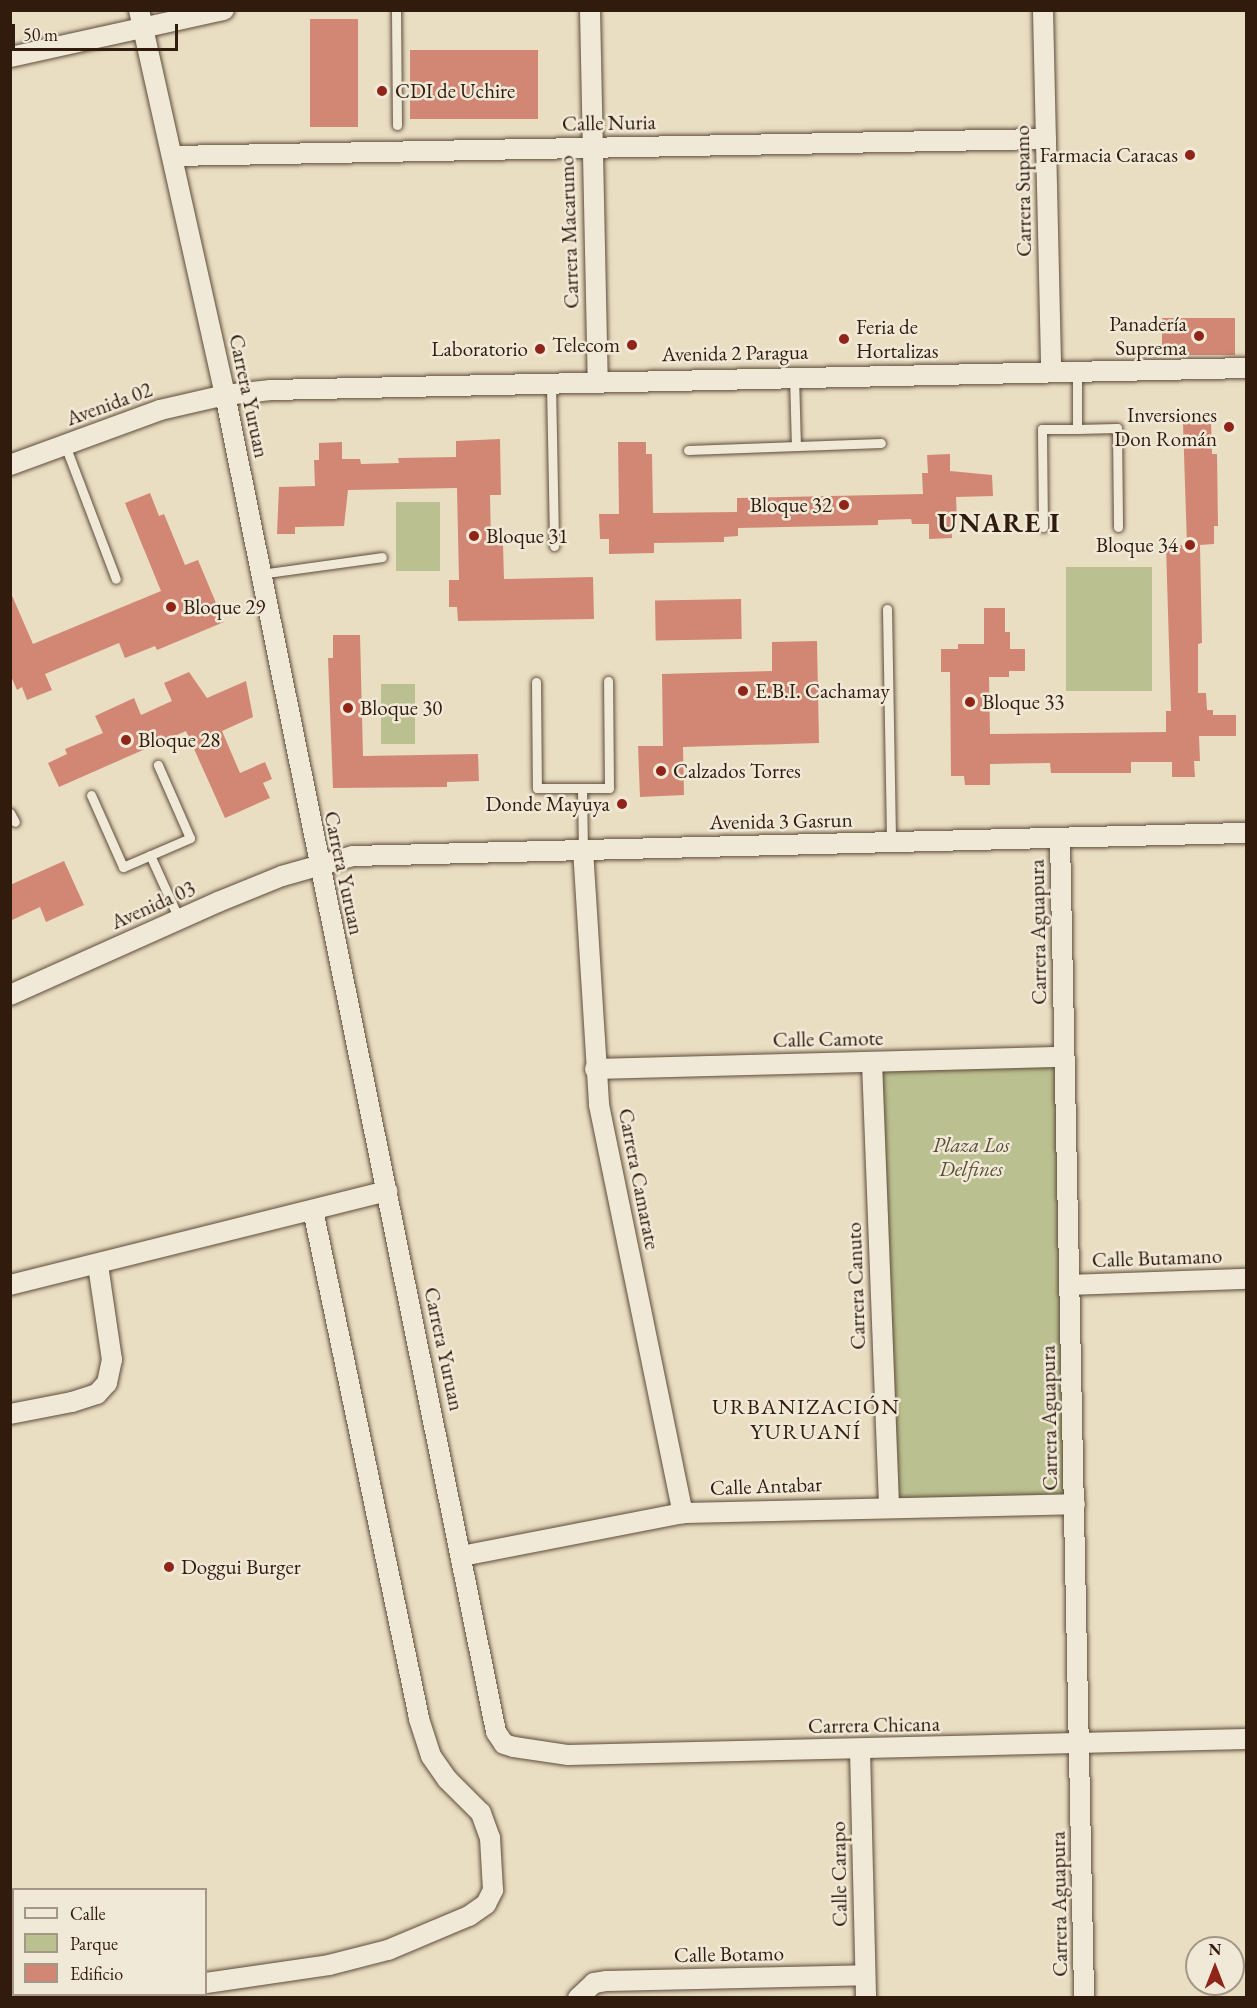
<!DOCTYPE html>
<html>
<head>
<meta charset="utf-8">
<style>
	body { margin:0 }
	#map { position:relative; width:1257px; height:2008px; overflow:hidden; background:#e9ddc2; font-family:"EB Garamond",serif }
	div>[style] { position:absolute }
	.green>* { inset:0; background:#bbc090; transform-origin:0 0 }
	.building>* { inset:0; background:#d28775; transform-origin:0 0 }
	.roads { filter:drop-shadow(0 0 2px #5e4c3a) drop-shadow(0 0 2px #5e4c3a) }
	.service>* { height:9px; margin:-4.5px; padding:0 4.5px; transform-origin:4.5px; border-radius:4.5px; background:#f1e9d7 }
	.minor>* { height:20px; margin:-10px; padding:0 10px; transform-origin:10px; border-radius:10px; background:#f1e9d7 }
	.dots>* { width:16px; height:16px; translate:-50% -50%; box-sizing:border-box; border:3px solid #f1e9d7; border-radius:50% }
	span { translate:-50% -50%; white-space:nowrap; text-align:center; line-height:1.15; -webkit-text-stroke:5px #f1e9d7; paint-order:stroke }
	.poi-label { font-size:21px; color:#301b0c }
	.left { translate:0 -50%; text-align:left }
	.right { translate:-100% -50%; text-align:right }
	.street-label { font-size:21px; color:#301b0c }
	.park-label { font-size:21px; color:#5a4d34; font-style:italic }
	.neighbourhood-label { font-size:22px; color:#301b0c; letter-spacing:1.5px }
	.district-label { font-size:27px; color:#301b0c; font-weight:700; letter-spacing:1.5px }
	.frame { position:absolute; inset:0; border:12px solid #301b0c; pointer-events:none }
	.legend { position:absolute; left:12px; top:1888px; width:195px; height:108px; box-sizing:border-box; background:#f1e9d7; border:2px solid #a49786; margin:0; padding:8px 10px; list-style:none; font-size:18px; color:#301b0c }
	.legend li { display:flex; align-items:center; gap:12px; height:30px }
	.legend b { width:30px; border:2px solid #a49786 }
	.north { position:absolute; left:1185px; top:1936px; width:60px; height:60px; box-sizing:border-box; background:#f1e9d7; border:2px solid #a49786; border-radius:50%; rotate:0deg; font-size:16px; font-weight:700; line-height:24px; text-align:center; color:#301b0c }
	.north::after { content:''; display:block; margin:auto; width:21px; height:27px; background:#8f2418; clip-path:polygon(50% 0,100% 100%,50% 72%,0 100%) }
	.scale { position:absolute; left:12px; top:24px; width:166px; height:27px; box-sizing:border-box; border:3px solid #301b0c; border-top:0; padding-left:8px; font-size:18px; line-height:21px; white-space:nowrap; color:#301b0c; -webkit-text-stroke:4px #f1e9d7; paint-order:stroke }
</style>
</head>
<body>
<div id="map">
	<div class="green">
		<i style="left:396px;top:502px;width:44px;height:69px"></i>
		<i style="left:1152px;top:567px;width:124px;height:86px;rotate:90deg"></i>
		<i style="left:381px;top:684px;width:34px;height:60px"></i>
		<i style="left:1064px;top:1057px;width:447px;height:192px;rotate:89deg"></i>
	</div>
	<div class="building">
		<i style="left:310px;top:19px;width:48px;height:108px"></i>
		<i style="left:410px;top:50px;width:128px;height:69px"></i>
		<i style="left:1162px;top:318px;width:73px;height:37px"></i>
		<i style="clip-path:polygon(1211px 422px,1212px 454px,1217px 454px,1218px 526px,1214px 526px,1214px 544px,1200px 545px,1202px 643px,1198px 644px,1198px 693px,1206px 693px,1207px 710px,1213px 710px,1213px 715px,1236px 715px,1236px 736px,1199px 736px,1200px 761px,1194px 761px,1195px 777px,1172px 777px,1172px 762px,1131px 762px,1131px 773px,1051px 773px,1050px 763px,990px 764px,990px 785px,965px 785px,964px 776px,951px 776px,950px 672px,941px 672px,941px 649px,958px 649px,958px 644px,984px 644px,984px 608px,1005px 608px,1005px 632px,1010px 632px,1010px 649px,1025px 649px,1025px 671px,1009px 671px,1009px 677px,989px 677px,990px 734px,1166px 732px,1166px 711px,1171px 711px,1166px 546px,1187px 545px,1183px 423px)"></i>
		<i style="clip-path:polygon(500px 439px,501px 495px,490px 495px,491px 545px,503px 545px,504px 579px,593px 577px,594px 619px,458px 621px,457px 607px,449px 607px,449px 580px,459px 580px,457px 488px,348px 490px,344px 526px,295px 527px,295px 534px,277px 534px,279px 487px,315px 486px,314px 460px,319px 460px,319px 443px,342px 442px,342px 459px,360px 459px,361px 464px,399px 463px,398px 458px,456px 457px,456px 441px)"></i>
		<i style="clip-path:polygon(618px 442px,646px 442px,646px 454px,652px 454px,653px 513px,737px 512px,737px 498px,923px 494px,922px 473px,928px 473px,927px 455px,950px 454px,950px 471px,992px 475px,993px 496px,956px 497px,957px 522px,951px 522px,952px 538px,929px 539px,929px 524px,912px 524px,911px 519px,878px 520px,878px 525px,738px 528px,738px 536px,724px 537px,724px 542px,654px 543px,654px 553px,609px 554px,609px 539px,600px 539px,599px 514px,619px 514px)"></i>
		<i style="clip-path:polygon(150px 493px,159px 516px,164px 514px,185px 565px,198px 560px,224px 622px,157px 650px,155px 646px,125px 658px,119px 643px,45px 674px,52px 690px,27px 700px,22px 687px,17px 690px,10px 674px,10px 591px,33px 644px,161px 591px,125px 503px)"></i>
		<i style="left:741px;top:599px;width:40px;height:86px;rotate:89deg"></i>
		<i style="clip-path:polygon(333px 635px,360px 635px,363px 756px,478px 754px,479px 781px,447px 782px,447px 787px,333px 788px,328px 658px,333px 658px)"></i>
		<i style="clip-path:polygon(817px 641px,819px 743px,683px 747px,684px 795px,640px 797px,638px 746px,663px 746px,662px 674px,772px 671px,772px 642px)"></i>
		<i style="clip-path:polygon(189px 672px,207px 698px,246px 681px,253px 717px,222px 731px,240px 773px,265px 762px,272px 779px,263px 783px,270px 798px,225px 818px,186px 731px,59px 787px,48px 763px,67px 754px,65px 749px,103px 733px,95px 716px,134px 698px,141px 715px,172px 701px,164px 683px)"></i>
		<i style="clip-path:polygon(64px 861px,84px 905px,46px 922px,40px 907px,10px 921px,10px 885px)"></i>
	</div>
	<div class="roads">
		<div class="service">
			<i style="left:396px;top:10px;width:115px;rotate:89.5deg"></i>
			<i style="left:1077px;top:371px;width:58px;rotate:90deg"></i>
			<i style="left:794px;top:376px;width:70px;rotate:88.4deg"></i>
			<i style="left:551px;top:384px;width:162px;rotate:88.9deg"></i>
			<i style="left:65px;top:445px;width:143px;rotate:69.2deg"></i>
			<i style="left:688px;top:450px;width:193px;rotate:-2.1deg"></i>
			<i style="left:1043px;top:527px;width:98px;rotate:-90.6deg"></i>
			<i style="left:1042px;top:429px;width:35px"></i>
			<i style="left:1077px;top:429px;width:40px;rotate:-1.4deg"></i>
			<i style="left:1117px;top:428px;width:99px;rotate:89.4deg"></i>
			<i style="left:260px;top:574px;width:123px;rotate:-7.9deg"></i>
			<i style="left:887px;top:609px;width:233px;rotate:89deg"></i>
			<i style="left:536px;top:682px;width:106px;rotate:89.5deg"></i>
			<i style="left:537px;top:788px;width:72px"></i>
			<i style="left:609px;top:788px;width:107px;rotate:-90.5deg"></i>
			<i style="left:582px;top:788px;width:61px;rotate:89.1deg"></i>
			<i style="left:91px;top:795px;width:79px;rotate:66deg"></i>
			<i style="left:123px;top:867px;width:73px;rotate:-23.4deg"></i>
			<i style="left:190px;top:838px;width:80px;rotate:-113.7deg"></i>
			<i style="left:10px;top:813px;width:10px;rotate:61deg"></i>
			<i style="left:150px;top:855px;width:70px;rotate:65.6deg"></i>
		</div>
		<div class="minor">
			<i style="left:139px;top:10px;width:394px;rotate:77.4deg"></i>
			<i style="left:225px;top:395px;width:1364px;rotate:78.54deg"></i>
			<i style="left:496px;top:1732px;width:14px;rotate:56deg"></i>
			<i style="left:504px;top:1744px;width:10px;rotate:17deg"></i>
			<i style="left:514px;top:1747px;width:55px;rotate:8.4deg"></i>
			<i style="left:568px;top:1755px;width:678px;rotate:-1.35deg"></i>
			<i style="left:590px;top:10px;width:370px;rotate:88.8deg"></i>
			<i style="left:1043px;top:10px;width:361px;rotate:88.7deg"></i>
			<i style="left:10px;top:57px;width:219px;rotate:-12.4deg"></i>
			<i style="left:173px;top:156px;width:873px;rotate:-1.12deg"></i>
			<i style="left:10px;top:465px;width:160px;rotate:-20.1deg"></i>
			<i style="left:160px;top:410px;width:67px;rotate:-13deg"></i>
			<i style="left:225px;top:395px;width:46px;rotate:-6.2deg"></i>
			<i style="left:271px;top:390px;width:975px;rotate:-1.29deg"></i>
			<i style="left:1060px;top:838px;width:1160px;rotate:88.81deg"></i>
			<i style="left:583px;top:849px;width:256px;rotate:86.4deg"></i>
			<i style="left:599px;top:1105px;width:417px;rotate:78.4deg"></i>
			<i style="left:10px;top:995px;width:228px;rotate:-24.1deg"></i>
			<i style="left:218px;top:902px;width:69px;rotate:-22.1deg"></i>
			<i style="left:282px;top:876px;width:74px;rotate:-15.7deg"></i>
			<i style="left:353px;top:856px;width:893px;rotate:-1.48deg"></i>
			<i style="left:872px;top:1062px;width:445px;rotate:87.8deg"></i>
			<i style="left:595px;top:1069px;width:469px;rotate:-1.5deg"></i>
			<i style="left:10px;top:1285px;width:389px;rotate:-14deg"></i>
			<i style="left:1070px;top:1285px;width:176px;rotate:-2deg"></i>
			<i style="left:10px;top:1414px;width:63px;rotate:-11deg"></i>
			<i style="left:72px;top:1402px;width:26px;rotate:-18deg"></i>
			<i style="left:97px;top:1394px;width:15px;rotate:-48deg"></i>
			<i style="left:107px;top:1383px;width:24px;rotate:-78deg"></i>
			<i style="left:112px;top:1360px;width:96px;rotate:-98.4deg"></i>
			<i style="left:462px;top:1556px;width:225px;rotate:-11deg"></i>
			<i style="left:683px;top:1513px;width:392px;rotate:-1.3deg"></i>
			<i style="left:860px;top:1750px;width:248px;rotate:88.6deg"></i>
			<i style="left:206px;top:1983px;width:124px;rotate:-8.3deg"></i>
			<i style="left:329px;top:1965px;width:61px;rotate:-14.3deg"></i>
			<i style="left:388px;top:1950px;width:88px;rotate:-22.8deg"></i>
			<i style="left:469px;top:1916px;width:21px;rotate:-35deg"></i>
			<i style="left:486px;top:1904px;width:16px;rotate:-63deg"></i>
			<i style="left:493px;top:1890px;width:52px;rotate:-93.3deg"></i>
			<i style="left:490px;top:1838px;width:27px;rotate:-110deg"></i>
			<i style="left:481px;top:1813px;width:48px;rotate:-135deg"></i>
			<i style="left:447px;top:1779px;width:28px;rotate:-125deg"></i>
			<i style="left:431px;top:1756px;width:40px;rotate:-108deg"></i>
			<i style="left:419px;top:1718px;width:519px;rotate:-101.79deg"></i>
			<i style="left:144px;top:1998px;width:10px;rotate:-24deg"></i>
			<i style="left:578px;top:1998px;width:22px;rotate:-43deg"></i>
			<i style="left:594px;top:1983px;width:13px;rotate:-9deg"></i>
			<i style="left:607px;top:1981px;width:258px;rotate:-1.3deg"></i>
		</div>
	</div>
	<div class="dots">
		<i style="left:382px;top:91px;background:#8f2418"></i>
		<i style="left:1190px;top:155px;background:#8f2418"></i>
		<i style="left:1199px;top:336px;background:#8f2418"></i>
		<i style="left:844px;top:339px;background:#8f2418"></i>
		<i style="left:632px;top:345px;background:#8f2418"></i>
		<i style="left:540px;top:349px;background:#8f2418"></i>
		<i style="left:1229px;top:427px;background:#8f2418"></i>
		<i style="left:844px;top:505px;background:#8f2418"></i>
		<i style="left:474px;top:536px;background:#8f2418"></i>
		<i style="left:1190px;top:545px;background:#8f2418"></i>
		<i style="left:171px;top:607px;background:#8f2418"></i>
		<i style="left:743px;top:691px;background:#8f2418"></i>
		<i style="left:970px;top:702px;background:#8f2418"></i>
		<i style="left:348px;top:708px;background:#8f2418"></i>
		<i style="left:126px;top:740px;background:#8f2418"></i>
		<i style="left:661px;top:771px;background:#8f2418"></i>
		<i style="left:622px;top:804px;background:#8f2418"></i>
		<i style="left:169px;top:1567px;background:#8f2418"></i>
	</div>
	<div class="poi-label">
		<span class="left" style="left:395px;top:91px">CDI de Uchire</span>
		<span class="right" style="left:1178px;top:155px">Farmacia Caracas</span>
		<span class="right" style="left:1187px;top:336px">Panadería<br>Suprema</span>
		<span class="left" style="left:856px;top:339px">Feria de<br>Hortalizas</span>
		<span class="right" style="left:620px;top:345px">Telecom</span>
		<span class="right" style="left:528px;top:349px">Laboratorio</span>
		<span class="right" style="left:1217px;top:427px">Inversiones<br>Don Román</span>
		<span class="right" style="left:832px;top:505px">Bloque 32</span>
		<span class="left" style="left:486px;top:536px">Bloque 31</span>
		<span class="right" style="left:1178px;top:545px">Bloque 34</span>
		<span class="left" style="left:183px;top:607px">Bloque 29</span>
		<span class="left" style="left:755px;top:691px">E.B.I. Cachamay</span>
		<span class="left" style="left:982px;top:702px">Bloque 33</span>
		<span class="left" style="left:360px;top:708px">Bloque 30</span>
		<span class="left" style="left:138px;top:740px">Bloque 28</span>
		<span class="left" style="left:673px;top:771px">Calzados Torres</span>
		<span class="right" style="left:610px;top:804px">Donde Mayuya</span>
		<span class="left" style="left:181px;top:1567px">Doggui Burger</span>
	</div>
	<div class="street-label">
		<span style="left:609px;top:123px;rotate:-1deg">Calle Nuria</span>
		<span style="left:1023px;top:191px;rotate:-91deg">Carrera Supamo</span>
		<span style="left:569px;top:232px;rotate:-92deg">Carrera Macarumo</span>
		<span style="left:735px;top:353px;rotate:-1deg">Avenida 2 Paragua</span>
		<span style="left:249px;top:396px;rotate:78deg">Carrera Yuruan</span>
		<span style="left:109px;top:404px;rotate:-20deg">Avenida 02</span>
		<span style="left:781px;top:821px;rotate:-1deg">Avenida 3 Gasrun</span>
		<span style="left:344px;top:873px;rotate:78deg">Carrera Yuruan</span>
		<span style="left:153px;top:905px;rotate:-24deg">Avenida 03</span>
		<span style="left:1038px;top:932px;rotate:-91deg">Carrera Aguapura</span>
		<span style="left:828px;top:1039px;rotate:-1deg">Calle Camote</span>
		<span style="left:639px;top:1179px;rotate:79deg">Carrera Camarate</span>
		<span style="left:1157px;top:1258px;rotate:-2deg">Calle Butamano</span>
		<span style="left:856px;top:1286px;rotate:-92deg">Carrera Canuto</span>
		<span style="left:444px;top:1349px;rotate:78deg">Carrera Yuruan</span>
		<span style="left:1049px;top:1418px;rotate:-91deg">Carrera Aguapura</span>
		<span style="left:766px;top:1486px;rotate:-2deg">Calle Antabar</span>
		<span style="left:874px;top:1725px;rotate:-1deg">Carrera Chicana</span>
		<span style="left:839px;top:1874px;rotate:-91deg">Calle Carapo</span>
		<span style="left:1059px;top:1904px;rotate:-91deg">Carrera Aguapura</span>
		<span style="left:729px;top:1954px;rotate:-1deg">Calle Botamo</span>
	</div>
	<div class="park-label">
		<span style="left:971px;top:1157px">Plaza Los<br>Delfines</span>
	</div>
	<div class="neighbourhood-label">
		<span style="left:806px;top:1419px">URBANIZACIÓN<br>YURUANÍ</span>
	</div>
	<div class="district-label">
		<span style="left:999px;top:523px">UNARE I</span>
	</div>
	<div class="frame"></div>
	<ul class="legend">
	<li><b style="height:8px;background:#f1e9d7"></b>Calle</li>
	<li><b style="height:16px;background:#bbc090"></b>Parque</li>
	<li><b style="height:16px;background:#d28775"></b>Edificio</li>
	</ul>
	<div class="north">N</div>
	<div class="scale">50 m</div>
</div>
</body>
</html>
